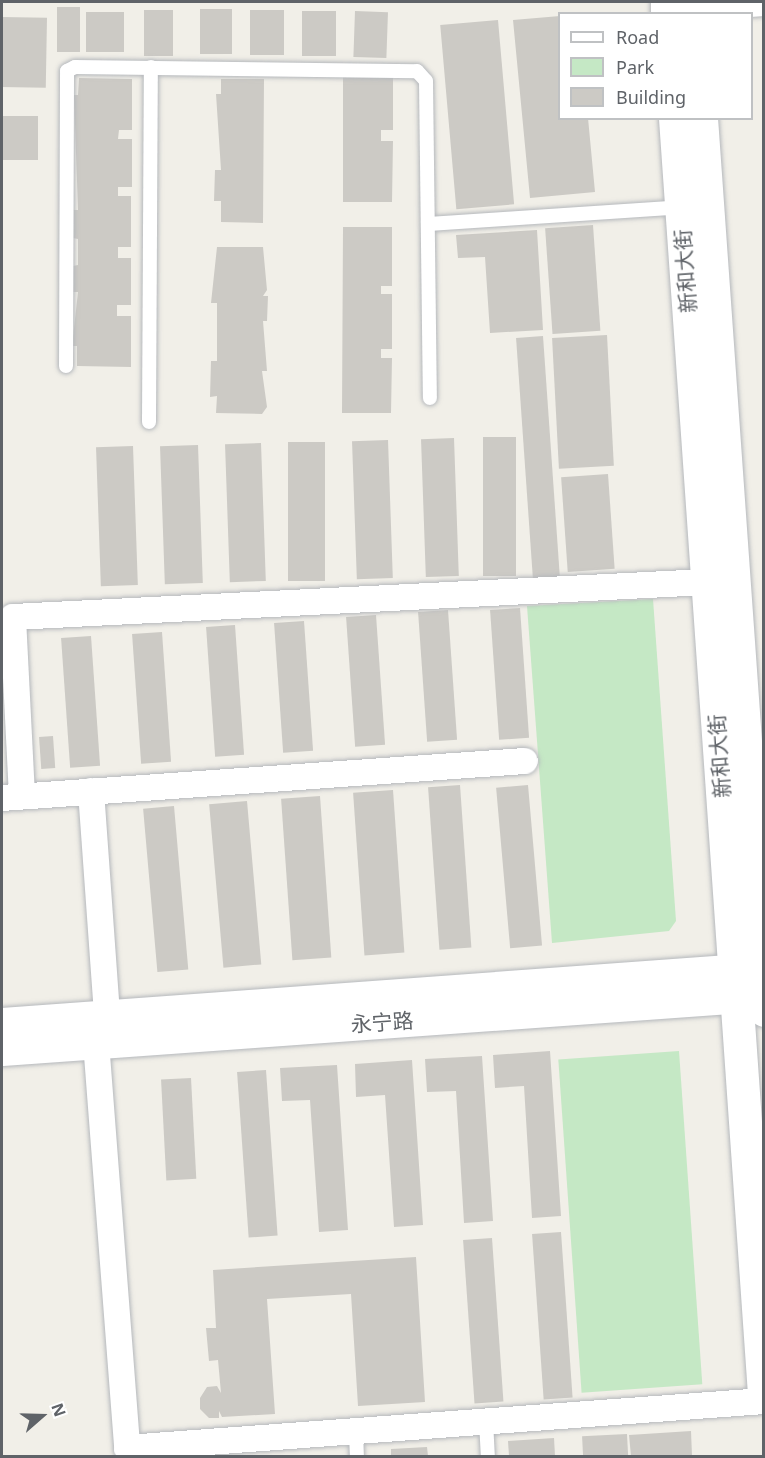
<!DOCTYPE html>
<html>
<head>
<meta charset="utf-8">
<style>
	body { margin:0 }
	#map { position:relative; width:765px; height:1458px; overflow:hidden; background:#f1efe8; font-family:"Noto Sans","Noto Sans SC",sans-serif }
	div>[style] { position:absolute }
	.green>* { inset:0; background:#c5e8c5; transform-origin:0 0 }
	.building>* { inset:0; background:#cccac5; transform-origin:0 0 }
	.roads { filter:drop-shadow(0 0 2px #b5b8bc) drop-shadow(0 0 2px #b5b8bc) }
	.lane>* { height:14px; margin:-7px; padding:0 7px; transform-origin:7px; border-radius:7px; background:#fff }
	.street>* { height:26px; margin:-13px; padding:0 13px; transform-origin:13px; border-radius:13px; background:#fff }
	.secondary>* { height:33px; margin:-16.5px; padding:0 16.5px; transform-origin:16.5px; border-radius:16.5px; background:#fff }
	span { translate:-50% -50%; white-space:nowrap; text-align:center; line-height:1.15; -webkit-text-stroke:5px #fff; paint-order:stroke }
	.street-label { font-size:21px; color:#5f6368 }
	.frame { position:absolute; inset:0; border:3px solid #5f6368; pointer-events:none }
	.legend { position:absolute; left:558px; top:12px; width:195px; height:108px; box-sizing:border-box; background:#fff; border:2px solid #bfc1c3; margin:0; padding:8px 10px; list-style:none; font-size:18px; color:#5f6368 }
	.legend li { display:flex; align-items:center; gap:12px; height:30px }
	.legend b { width:30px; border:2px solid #bfc1c3 }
	.north { position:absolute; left:12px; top:1386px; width:60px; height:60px; -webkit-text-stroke:4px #fff; paint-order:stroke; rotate:70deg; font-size:16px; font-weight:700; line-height:24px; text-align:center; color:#5f6368 }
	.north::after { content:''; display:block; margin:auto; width:21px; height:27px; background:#5f6368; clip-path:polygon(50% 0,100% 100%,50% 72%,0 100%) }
</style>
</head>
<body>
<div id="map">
	<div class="green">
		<i style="clip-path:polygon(653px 599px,676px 921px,669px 931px,552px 943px,527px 606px)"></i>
		<i style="left:679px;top:1051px;width:334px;height:121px;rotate:86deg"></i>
	</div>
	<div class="building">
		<i style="left:57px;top:7px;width:23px;height:45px"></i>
		<i style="left:200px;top:9px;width:32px;height:45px"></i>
		<i style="left:144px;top:10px;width:29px;height:46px"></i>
		<i style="left:250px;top:10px;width:34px;height:45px"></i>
		<i style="left:302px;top:11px;width:34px;height:45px"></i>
		<i style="left:355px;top:11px;width:33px;height:46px;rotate:2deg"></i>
		<i style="left:86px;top:12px;width:38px;height:40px"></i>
		<i style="clip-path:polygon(560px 16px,560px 118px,588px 118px,595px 192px,530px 198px,513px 20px)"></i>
		<i style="left:2px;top:17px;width:45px;height:70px;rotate:1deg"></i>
		<i style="left:498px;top:20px;width:185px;height:58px;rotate:85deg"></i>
		<i style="clip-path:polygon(343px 76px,393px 76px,393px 130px,381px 130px,381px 141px,393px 141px,392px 202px,343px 202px)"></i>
		<i style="clip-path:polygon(79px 78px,132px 79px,132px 130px,119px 130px,118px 139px,132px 139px,132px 187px,118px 187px,118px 196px,131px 196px,131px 247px,118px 247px,118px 258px,131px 258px,131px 305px,117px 305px,117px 316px,131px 316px,131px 367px,77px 366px,77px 346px,72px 346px,78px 292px,72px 292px,73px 266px,78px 265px,78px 239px,73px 238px,73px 210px,78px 210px,74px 95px,78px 95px)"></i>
		<i style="clip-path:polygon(221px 79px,264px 79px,263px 223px,221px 222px,221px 201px,214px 201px,215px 170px,221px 170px,216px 94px,221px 94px)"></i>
		<i style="left:2px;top:116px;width:36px;height:44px"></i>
		<i style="left:593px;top:225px;width:106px;height:48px;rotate:86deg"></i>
		<i style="clip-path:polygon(343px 227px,392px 227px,392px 286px,381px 286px,381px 294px,392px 294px,392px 349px,381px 349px,381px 358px,392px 358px,391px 413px,342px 413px)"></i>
		<i style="clip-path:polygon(537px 230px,543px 330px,490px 333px,485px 257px,458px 258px,456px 235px)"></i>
		<i style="clip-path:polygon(217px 247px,263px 247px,267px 290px,263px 296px,268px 296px,267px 321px,263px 321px,267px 371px,262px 371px,267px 407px,262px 414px,216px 413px,217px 396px,210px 397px,211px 361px,217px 361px,217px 303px,211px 303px)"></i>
		<i style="left:607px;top:335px;width:131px;height:55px;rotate:87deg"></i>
		<i style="left:543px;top:336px;width:244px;height:27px;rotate:86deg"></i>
		<i style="left:483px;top:437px;width:33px;height:139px"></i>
		<i style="left:454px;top:438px;width:138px;height:33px;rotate:88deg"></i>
		<i style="left:388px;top:440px;width:138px;height:36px;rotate:88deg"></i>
		<i style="left:288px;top:442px;width:37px;height:139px"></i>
		<i style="left:261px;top:443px;width:138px;height:36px;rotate:88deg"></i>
		<i style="left:198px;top:445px;width:138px;height:38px;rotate:88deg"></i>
		<i style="left:133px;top:446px;width:139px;height:37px;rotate:88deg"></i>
		<i style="left:608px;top:474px;width:95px;height:47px;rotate:86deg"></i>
		<i style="left:520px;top:608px;width:130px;height:30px;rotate:86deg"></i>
		<i style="left:448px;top:610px;width:130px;height:30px;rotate:86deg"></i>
		<i style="left:376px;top:615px;width:130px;height:30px;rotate:86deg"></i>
		<i style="left:304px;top:621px;width:130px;height:30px;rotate:86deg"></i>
		<i style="left:235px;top:625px;width:130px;height:29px;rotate:86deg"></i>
		<i style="left:162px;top:632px;width:130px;height:30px;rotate:86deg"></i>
		<i style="left:91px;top:636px;width:130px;height:30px;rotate:86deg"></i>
		<i style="left:53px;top:736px;width:32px;height:14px;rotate:86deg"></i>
		<i style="left:460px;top:785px;width:163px;height:32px;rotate:86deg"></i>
		<i style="left:528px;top:785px;width:161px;height:32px;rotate:85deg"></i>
		<i style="left:393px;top:790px;width:163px;height:40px;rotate:86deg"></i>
		<i style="left:320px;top:796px;width:162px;height:39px;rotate:86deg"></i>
		<i style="left:247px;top:801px;width:164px;height:38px;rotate:85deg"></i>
		<i style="left:174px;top:806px;width:164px;height:31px;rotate:85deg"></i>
		<i style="clip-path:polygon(550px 1051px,561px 1216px,532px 1218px,524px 1086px,495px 1088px,493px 1055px)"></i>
		<i style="clip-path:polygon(482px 1056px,493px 1221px,464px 1223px,456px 1091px,427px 1092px,425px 1059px)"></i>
		<i style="clip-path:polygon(412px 1060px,423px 1225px,394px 1227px,385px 1095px,356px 1097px,355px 1064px)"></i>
		<i style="clip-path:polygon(337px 1065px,348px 1230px,319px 1232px,310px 1100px,282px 1101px,280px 1068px)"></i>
		<i style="left:266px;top:1070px;width:166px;height:29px;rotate:86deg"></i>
		<i style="left:191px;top:1078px;width:101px;height:30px;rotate:87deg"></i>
		<i style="left:561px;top:1232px;width:166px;height:29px;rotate:86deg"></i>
		<i style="left:492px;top:1238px;width:164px;height:29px;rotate:86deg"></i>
		<i style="clip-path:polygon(416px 1257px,425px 1402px,358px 1406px,351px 1294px,267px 1299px,275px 1414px,222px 1417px,219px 1411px,219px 1418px,209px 1418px,200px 1409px,200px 1398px,207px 1387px,217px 1386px,221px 1393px,218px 1360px,209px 1361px,206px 1328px,216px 1328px,213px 1270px)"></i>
		<i style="clip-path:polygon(691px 1431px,692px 1456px,631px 1456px,629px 1435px)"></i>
		<i style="left:627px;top:1434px;width:22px;height:45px;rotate:87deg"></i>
		<i style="clip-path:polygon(554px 1438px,555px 1456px,509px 1456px,508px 1441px)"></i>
		<i style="clip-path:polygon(427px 1447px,428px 1456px,391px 1456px,391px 1449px)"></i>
	</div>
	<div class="roads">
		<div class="lane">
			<i style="left:428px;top:224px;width:254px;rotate:-3.8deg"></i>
			<i style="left:66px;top:366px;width:295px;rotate:-89.8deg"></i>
			<i style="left:67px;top:71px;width:9px;rotate:-27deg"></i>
			<i style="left:75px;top:67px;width:342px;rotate:0.7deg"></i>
			<i style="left:417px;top:71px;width:13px;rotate:48deg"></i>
			<i style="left:426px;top:81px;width:317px;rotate:89.3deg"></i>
			<i style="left:149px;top:422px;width:355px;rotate:-89.7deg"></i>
			<i style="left:486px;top:1421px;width:35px;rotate:87deg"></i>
			<i style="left:356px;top:1431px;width:25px;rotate:88deg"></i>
		</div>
		<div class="street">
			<i style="left:693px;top:8px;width:71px;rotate:-4deg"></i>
			<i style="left:91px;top:791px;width:226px;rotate:85.9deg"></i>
			<i style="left:22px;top:796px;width:179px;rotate:-92.9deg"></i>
			<i style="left:13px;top:617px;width:695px;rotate:-2.89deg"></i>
			<i style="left:2px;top:798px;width:524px;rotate:-4.05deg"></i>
			<i style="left:96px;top:1042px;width:407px;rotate:85.6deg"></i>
			<i style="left:127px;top:1448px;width:639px;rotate:-4.22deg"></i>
		</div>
		<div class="secondary">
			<i style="left:667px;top:2px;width:12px;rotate:90deg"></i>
			<i style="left:693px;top:2px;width:12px;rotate:85deg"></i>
			<i style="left:675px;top:118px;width:1279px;rotate:86.01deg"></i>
			<i style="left:701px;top:118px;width:894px;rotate:85.96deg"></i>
			<i style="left:2px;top:1024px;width:756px;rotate:-4.17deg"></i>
			<i style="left:2px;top:1049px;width:757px;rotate:-4.09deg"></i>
		</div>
	</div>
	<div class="street-label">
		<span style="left:685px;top:271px;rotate:-94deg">新和大街</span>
		<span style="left:719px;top:756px;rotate:-94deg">新和大街</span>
		<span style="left:382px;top:1022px;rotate:-4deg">永宁路</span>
	</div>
	<div class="frame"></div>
	<ul class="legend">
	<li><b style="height:8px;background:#fff"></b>Road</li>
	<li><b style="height:16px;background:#c5e8c5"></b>Park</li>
	<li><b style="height:16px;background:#cccac5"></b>Building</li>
	</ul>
	<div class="north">N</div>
</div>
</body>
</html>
